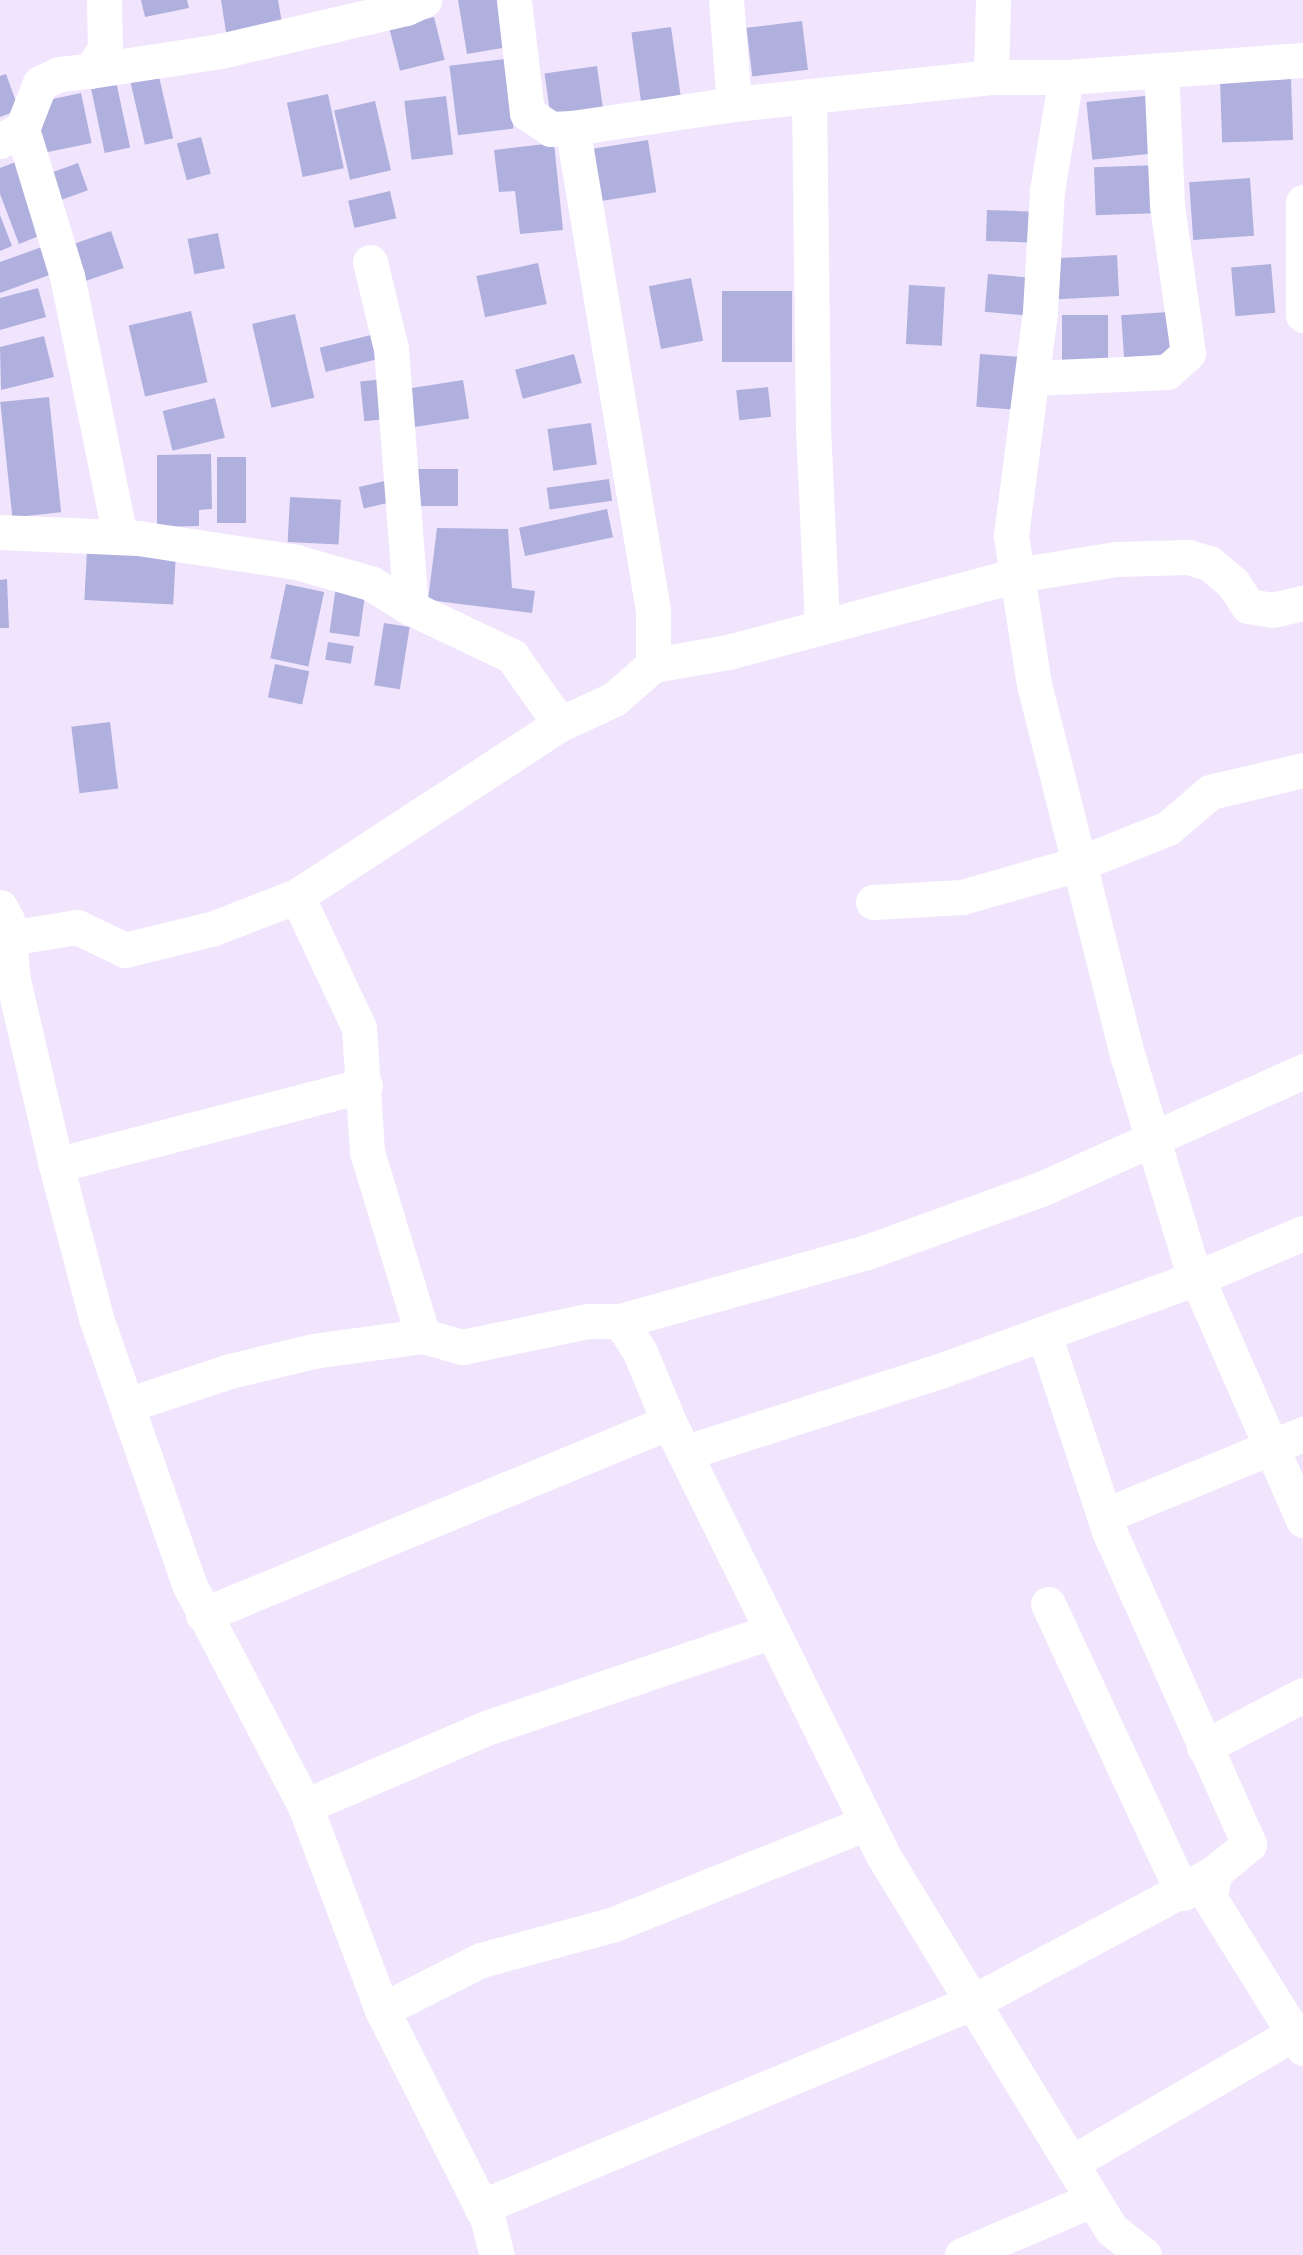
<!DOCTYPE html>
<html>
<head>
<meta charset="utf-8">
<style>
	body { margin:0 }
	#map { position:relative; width:1303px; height:2255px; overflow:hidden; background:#f1e5fe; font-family:Poppins,sans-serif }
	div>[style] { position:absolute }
	.building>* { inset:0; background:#b0b0de; transform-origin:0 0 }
	.minor>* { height:35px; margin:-17.5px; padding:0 17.5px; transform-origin:17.5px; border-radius:17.5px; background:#fff }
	span { translate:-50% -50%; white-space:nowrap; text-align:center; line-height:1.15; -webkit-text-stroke:8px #f1e5fe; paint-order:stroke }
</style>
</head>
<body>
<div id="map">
	<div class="building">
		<i style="clip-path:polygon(141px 0,187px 0,189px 8px,145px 17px)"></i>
		<i style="clip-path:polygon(221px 0,278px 0,283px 29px,227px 38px)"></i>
		<i style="clip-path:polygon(458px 0,501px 0,508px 47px,467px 54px)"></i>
		<i style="left:434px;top:17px;width:44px;height:46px;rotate:76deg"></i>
		<i style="left:802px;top:21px;width:49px;height:56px;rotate:83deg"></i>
		<i style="left:671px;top:27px;width:69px;height:40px;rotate:82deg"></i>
		<i style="left:505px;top:59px;width:70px;height:56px;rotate:83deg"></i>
		<i style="left:597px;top:66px;width:44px;height:53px;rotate:82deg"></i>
		<i style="left:157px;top:68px;width:72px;height:29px;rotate:77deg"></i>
		<i style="clip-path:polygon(6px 74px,19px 110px,0 117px,0 76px)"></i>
		<i style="left:1291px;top:79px;width:61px;height:71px;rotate:88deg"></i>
		<i style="left:116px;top:81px;width:68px;height:26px;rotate:78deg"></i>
		<i style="left:81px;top:93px;width:51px;height:48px;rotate:78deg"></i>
		<i style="left:328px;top:94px;width:76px;height:42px;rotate:78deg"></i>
		<i style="left:1154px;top:95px;width:58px;height:68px;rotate:84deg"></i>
		<i style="left:446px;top:96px;width:59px;height:42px;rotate:83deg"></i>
		<i style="left:375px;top:101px;width:71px;height:42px;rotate:77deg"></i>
		<i style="left:201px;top:137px;width:38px;height:25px;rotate:75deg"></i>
		<i style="left:648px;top:140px;width:53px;height:59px;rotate:81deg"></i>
		<i style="clip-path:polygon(554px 143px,563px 230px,520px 234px,515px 191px,499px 192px,494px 150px)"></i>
		<i style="clip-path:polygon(21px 160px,49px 232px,19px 244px,0 194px,0 168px)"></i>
		<i style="left:78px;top:163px;width:29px;height:36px;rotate:70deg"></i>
		<i style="left:1160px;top:165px;width:48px;height:66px;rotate:88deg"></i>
		<i style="left:1250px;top:178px;width:58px;height:61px;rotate:86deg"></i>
		<i style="left:390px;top:191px;width:28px;height:43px;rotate:77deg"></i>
		<i style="left:987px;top:210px;width:49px;height:31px;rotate:2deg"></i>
		<i style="clip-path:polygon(0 215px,12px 246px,0 251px)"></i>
		<i style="left:111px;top:231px;width:39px;height:45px;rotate:71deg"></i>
		<i style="left:218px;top:233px;width:36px;height:31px;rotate:79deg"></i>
		<i style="clip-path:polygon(53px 243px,63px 270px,0 293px,0 262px)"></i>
		<i style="left:1117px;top:255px;width:41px;height:66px;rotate:87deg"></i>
		<i style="left:538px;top:263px;width:42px;height:63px;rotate:78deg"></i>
		<i style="left:1271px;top:264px;width:49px;height:40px;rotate:85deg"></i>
		<i style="left:988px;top:274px;width:44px;height:38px;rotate:5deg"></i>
		<i style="left:691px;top:278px;width:64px;height:43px;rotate:79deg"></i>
		<i style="left:909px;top:285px;width:36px;height:59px;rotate:3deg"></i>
		<i style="clip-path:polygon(38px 288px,46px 317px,0 330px,0 298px)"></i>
		<i style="left:722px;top:291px;width:70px;height:71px"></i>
		<i style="left:191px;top:311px;width:73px;height:64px;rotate:77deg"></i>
		<i style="left:1182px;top:311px;width:42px;height:61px;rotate:86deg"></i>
		<i style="left:295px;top:314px;width:86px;height:44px;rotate:77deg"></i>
		<i style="left:1062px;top:315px;width:46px;height:46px"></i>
		<i style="left:375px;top:334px;width:25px;height:57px;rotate:76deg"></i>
		<i style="clip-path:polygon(44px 336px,54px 377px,1px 390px,0 347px)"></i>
		<i style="left:574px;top:354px;width:30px;height:61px;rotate:75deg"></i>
		<i style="left:980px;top:354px;width:40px;height:53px;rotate:4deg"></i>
		<i style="left:384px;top:379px;width:40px;height:24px;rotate:84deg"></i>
		<i style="left:463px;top:380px;width:39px;height:55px;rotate:81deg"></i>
		<i style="left:768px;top:387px;width:30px;height:32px;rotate:84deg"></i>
		<i style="left:49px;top:397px;width:116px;height:49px;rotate:84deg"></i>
		<i style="left:215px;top:398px;width:41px;height:54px;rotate:76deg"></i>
		<i style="left:591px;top:423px;width:42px;height:44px;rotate:82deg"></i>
		<i style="clip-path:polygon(211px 454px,212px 509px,199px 510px,199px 526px,157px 527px,157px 455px)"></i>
		<i style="left:217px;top:457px;width:29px;height:66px"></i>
		<i style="left:415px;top:469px;width:43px;height:37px"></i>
		<i style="left:609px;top:479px;width:22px;height:63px;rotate:82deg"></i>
		<i style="left:389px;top:480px;width:22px;height:31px;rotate:77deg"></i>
		<i style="left:290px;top:497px;width:51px;height:45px;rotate:3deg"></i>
		<i style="left:607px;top:509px;width:29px;height:90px;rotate:78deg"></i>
		<i style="clip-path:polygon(437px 528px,508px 529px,512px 588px,535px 591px,532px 613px,428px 600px)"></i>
		<i style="left:87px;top:550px;width:89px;height:50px;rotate:3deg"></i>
		<i style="clip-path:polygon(7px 579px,9px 628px,0 628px,0 580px)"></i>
		<i style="left:286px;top:584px;width:39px;height:76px;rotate:12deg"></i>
		<i style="left:336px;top:586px;width:30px;height:47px;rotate:8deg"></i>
		<i style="left:384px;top:623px;width:26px;height:63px;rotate:9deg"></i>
		<i style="left:328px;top:642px;width:26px;height:18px;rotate:9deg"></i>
		<i style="left:275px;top:664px;width:35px;height:34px;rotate:12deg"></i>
		<i style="left:110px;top:722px;width:67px;height:39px;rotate:83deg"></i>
	</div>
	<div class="minor">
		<i style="left:726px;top:0;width:104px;rotate:85.6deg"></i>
		<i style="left:90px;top:71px;width:132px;rotate:-8.7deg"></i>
		<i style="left:220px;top:51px;width:191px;rotate:-13deg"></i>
		<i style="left:406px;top:8px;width:20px;rotate:-24deg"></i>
		<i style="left:991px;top:77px;width:77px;rotate:-88.5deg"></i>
		<i style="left:1066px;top:77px;width:115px;rotate:99.5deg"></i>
		<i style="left:1047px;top:190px;width:122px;rotate:93.3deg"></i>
		<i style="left:1040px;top:312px;width:226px;rotate:97.4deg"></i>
		<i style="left:1011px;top:536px;width:150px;rotate:81.2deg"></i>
		<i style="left:1034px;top:684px;width:385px;rotate:75.9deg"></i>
		<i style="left:1128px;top:1057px;width:214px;rotate:73.2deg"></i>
		<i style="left:1190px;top:1262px;width:282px;rotate:66.3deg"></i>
		<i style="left:809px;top:96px;width:331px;rotate:89.3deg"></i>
		<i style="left:813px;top:427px;width:200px;rotate:87.4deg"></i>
		<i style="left:572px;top:128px;width:164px;rotate:-8.4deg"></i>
		<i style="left:734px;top:104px;width:258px;rotate:-6deg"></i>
		<i style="left:991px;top:77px;width:75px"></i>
		<i style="left:1066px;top:77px;width:238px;rotate:-4.1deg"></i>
		<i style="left:22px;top:129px;width:154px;rotate:73deg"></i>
		<i style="left:67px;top:276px;width:266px;rotate:78.5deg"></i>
		<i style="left:0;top:141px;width:25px;rotate:-29deg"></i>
		<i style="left:22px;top:129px;width:49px;rotate:-68.6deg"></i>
		<i style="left:40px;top:83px;width:21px;rotate:-25deg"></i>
		<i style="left:59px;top:74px;width:31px;rotate:-6deg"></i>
		<i style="left:90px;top:71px;width:27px;rotate:-56deg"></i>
		<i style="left:105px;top:49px;width:49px;rotate:-91.2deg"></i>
		<i style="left:1303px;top:202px;width:113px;rotate:90deg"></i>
		<i style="left:370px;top:262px;width:89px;rotate:76.4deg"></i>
		<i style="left:391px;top:349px;width:260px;rotate:85.6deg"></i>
		<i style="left:1032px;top:378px;width:135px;rotate:-2.5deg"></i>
		<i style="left:1167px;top:372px;width:28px;rotate:-42deg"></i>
		<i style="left:1188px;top:353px;width:149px;rotate:-98.1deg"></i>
		<i style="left:1167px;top:205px;width:135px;rotate:-92.5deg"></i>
		<i style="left:0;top:532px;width:138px;rotate:2.5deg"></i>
		<i style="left:138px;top:538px;width:160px;rotate:8.6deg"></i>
		<i style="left:296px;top:562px;width:77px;rotate:15.8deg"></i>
		<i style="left:370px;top:583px;width:48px;rotate:31.4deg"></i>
		<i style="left:411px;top:608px;width:112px;rotate:25.4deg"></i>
		<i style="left:512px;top:656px;width:83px;rotate:54.8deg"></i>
		<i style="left:560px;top:724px;width:60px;rotate:-24.8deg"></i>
		<i style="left:614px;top:699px;width:52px;rotate:-41.1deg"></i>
		<i style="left:653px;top:665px;width:55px;rotate:-90deg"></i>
		<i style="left:653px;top:610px;width:489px;rotate:-99.5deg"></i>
		<i style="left:572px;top:128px;width:21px;rotate:177deg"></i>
		<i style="left:551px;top:129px;width:29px;rotate:-146deg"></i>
		<i style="left:527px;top:113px;width:114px;rotate:-96.6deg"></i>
		<i style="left:653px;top:665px;width:76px;rotate:-9.8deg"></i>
		<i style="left:728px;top:652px;width:299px;rotate:-14.9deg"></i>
		<i style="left:1017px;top:575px;width:100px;rotate:-9.2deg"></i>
		<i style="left:1116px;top:559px;width:72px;rotate:-1.6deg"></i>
		<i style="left:1188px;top:557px;width:22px;rotate:16deg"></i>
		<i style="left:1209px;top:563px;width:31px;rotate:40deg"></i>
		<i style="left:1233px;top:583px;width:27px;rotate:57deg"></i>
		<i style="left:1248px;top:606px;width:24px;rotate:9deg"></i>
		<i style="left:1272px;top:610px;width:32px;rotate:-13deg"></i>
		<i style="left:297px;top:896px;width:146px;rotate:64.8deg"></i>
		<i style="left:359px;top:1028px;width:124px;rotate:86.3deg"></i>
		<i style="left:367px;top:1152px;width:192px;rotate:73.1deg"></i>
		<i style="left:423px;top:1336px;width:41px;rotate:15.8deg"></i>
		<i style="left:462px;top:1347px;width:129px;rotate:-11.7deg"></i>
		<i style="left:588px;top:1321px;width:32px"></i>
		<i style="left:620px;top:1321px;width:37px;rotate:57deg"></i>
		<i style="left:640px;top:1352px;width:76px;rotate:67.5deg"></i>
		<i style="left:669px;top:1422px;width:485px;rotate:63.7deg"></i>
		<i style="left:884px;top:1857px;width:436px;rotate:58.6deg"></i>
		<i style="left:1111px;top:2229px;width:42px;rotate:38.2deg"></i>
		<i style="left:873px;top:902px;width:89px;rotate:-3.2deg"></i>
		<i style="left:962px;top:897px;width:121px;rotate:-15.9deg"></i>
		<i style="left:1078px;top:864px;width:97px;rotate:-21.8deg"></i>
		<i style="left:1168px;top:828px;width:55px;rotate:-40.6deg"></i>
		<i style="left:1210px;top:792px;width:96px;rotate:-13.3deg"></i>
		<i style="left:0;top:907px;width:15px;rotate:62deg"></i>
		<i style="left:7px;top:920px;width:60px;rotate:84.3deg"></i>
		<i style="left:13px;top:980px;width:190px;rotate:76.9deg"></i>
		<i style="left:56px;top:1165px;width:158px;rotate:75.3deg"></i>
		<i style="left:96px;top:1318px;width:284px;rotate:70.7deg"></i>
		<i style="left:190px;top:1586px;width:248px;rotate:62.4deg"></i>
		<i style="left:305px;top:1806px;width:218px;rotate:69.3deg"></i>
		<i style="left:382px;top:2010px;width:235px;rotate:63.2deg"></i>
		<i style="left:488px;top:2220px;width:36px;rotate:76deg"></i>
		<i style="left:9px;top:938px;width:69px;rotate:-9.2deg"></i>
		<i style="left:77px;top:927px;width:53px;rotate:25.6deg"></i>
		<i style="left:125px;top:950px;width:92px;rotate:-13.9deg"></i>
		<i style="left:214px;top:928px;width:89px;rotate:-21.1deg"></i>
		<i style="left:297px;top:896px;width:314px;rotate:-33.2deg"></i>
		<i style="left:56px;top:1165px;width:319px;rotate:-14.5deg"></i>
		<i style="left:620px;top:1321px;width:253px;rotate:-15.6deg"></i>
		<i style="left:864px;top:1253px;width:188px;rotate:-19.9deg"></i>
		<i style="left:1041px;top:1189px;width:287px;rotate:-24.2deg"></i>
		<i style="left:1044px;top:1334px;width:207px;rotate:71.7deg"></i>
		<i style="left:1109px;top:1531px;width:343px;rotate:65.9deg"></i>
		<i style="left:1249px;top:1844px;width:44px;rotate:140.5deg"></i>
		<i style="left:1215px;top:1872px;width:26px;rotate:103deg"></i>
		<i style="left:1209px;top:1897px;width:178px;rotate:58.1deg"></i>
		<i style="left:127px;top:1405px;width:108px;rotate:-18.3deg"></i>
		<i style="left:230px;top:1371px;width:85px;rotate:-13.5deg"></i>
		<i style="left:313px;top:1351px;width:111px;rotate:-7.8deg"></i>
		<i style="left:684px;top:1453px;width:274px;rotate:-17.8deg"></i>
		<i style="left:945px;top:1369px;width:268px;rotate:-19.9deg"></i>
		<i style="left:1197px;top:1278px;width:115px;rotate:-23deg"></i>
		<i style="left:1104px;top:1516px;width:215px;rotate:-22.4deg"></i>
		<i style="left:1048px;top:1604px;width:319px;rotate:65deg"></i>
		<i style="left:203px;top:1615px;width:504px;rotate:-22.5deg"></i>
		<i style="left:1204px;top:1747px;width:112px;rotate:-27.7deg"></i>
		<i style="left:305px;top:1806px;width:197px;rotate:-23.3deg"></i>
		<i style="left:486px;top:1728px;width:302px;rotate:-18.7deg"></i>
		<i style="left:382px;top:2010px;width:111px;rotate:-26.8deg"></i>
		<i style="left:481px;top:1960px;width:138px;rotate:-15.1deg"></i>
		<i style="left:614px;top:1924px;width:272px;rotate:-21.8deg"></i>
		<i style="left:1071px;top:2163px;width:258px;rotate:-30.2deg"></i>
		<i style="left:481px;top:2207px;width:533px;rotate:-22.62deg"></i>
		<i style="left:973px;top:2002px;width:275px;rotate:-28.2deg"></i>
		<i style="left:962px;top:2255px;width:142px;rotate:-23.1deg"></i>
	</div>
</div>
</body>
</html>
